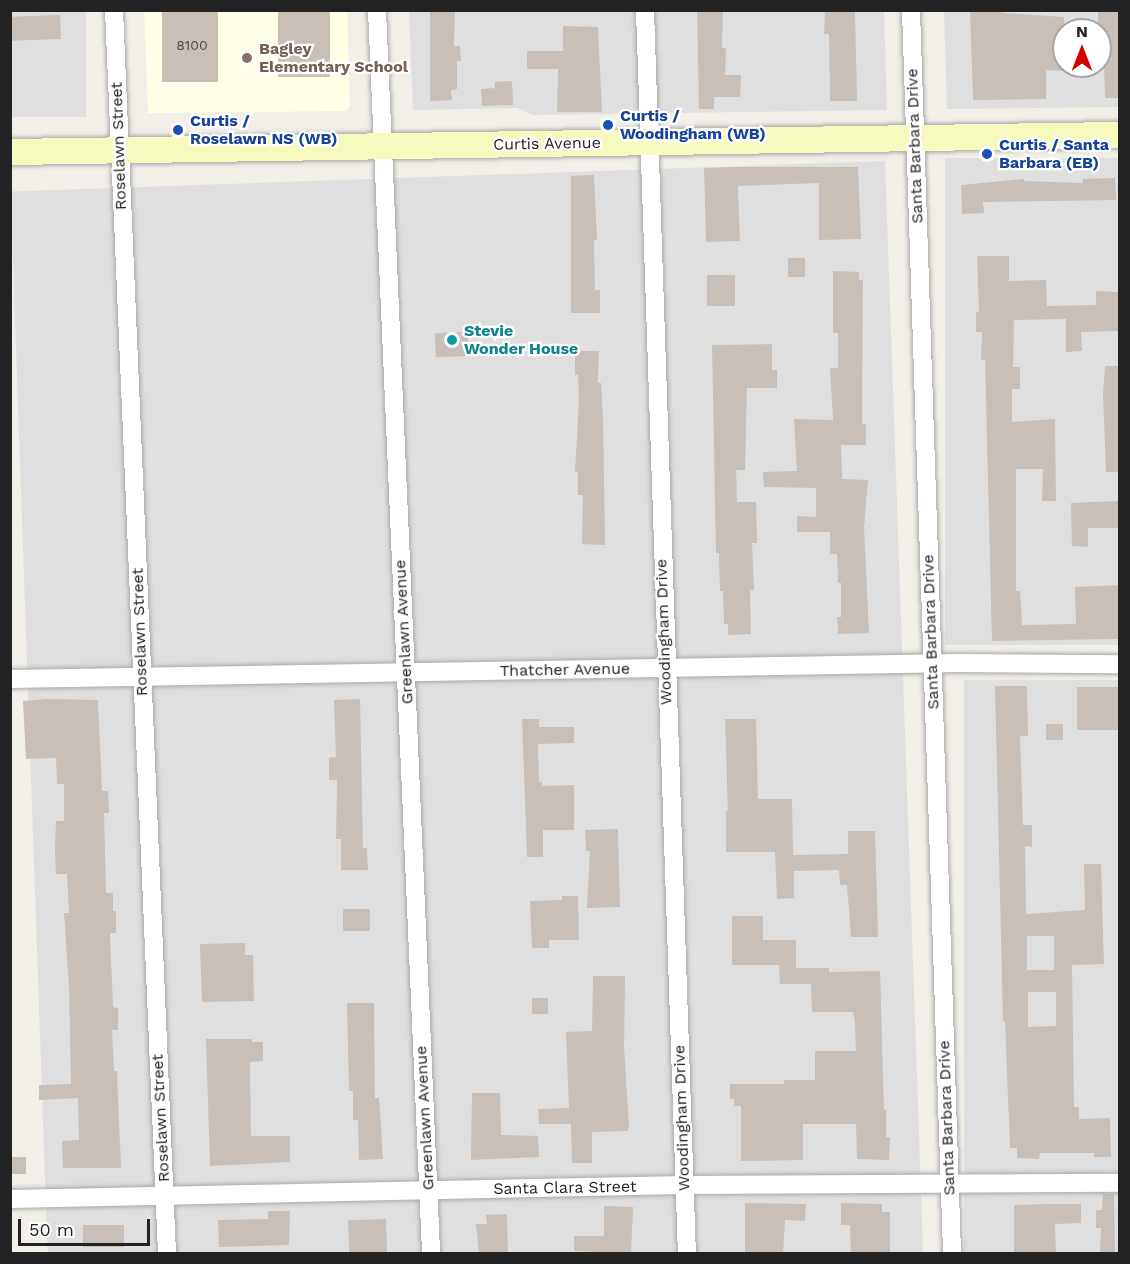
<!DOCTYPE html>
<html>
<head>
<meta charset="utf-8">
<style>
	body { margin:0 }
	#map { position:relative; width:1130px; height:1264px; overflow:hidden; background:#f2efe9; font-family:"Work Sans",sans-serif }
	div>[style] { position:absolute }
	.residential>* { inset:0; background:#e0dfdf; transform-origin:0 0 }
	.education>* { inset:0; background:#ffffe5 }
	.building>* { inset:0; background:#c7bfb8; transform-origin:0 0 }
	.roads { filter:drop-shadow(0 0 2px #a9a9a9) drop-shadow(0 0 2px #a9a9a9) }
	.street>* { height:18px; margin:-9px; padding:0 9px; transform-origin:9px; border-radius:9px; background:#fff }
	.secondary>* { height:26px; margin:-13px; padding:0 13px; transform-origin:13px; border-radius:13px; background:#f7fabf }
	.dots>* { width:16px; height:16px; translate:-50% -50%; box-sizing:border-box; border:3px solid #fff; border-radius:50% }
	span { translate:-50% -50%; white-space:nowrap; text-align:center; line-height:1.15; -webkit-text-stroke:4.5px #fff; paint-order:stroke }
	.number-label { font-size:14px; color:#4b4948 }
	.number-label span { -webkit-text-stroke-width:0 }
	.education-label { font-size:16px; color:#785e54; font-weight:700 }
	.left { translate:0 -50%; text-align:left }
	.transit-label { font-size:16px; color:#164399; font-weight:700 }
	.street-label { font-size:16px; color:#222 }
	.culture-label { font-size:16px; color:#0d838f; font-weight:700 }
	.frame { position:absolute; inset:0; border:12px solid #222; pointer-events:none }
	.north { position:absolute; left:1052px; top:18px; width:60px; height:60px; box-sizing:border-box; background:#fff; border:2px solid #a7a7a7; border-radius:50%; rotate:0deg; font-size:16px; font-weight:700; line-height:24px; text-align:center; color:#222 }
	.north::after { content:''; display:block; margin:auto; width:21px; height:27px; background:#d40000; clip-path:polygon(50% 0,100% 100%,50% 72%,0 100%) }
	.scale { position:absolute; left:18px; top:1219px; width:132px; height:27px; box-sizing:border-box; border:3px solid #222; border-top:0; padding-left:8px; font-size:18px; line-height:21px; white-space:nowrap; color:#222; -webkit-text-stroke:4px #fff; paint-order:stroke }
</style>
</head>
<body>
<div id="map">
	<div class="residential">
		<i style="left:10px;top:11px;width:76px;height:106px"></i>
		<i style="clip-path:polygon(409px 11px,884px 11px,887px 110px,532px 115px,518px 108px,413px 110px)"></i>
		<i style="clip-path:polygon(evenodd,944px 11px,1119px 11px,1119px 107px,947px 109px,944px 11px,1064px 30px,1100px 30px,1100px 66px,1064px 66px,1064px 30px)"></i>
		<i style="left:1119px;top:158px;width:487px;height:174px;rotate:90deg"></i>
		<i style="left:885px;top:161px;width:1093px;height:875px;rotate:88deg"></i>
		<i style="left:1119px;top:680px;width:573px;height:155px;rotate:90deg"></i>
	</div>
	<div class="education">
		<i style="clip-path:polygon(144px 11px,347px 11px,350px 106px,346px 111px,148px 113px)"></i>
	</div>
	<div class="building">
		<i style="left:162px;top:10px;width:56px;height:72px"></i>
		<i style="left:278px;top:10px;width:52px;height:67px"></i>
		<i style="clip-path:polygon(430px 10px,455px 10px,454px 46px,460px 46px,461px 61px,457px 61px,457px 89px,451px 90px,452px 100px,430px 101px)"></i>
		<i style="clip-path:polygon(697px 10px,723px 10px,722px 48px,726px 48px,725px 75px,741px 75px,740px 97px,714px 97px,714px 109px,699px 109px)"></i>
		<i style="clip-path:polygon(825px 10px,855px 10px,857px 101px,830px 101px,829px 34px,824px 34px)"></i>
		<i style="clip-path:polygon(970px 10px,1003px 10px,1003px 13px,1064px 17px,1064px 71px,1046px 70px,1046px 99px,973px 100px)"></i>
		<i style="clip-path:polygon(1098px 10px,1119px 10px,1119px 98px,1105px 98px,1103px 28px,1098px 27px)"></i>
		<i style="left:60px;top:15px;width:24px;height:50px;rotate:88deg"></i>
		<i style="clip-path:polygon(563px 26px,598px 27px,602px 112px,557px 112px,558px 69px,527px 69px,527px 51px,563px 51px)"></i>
		<i style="clip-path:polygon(512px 81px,513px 105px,482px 106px,481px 89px,495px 88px,495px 82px)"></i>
		<i style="clip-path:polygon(738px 167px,858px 167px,861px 239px,819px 240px,819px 183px,738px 186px,740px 241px,706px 242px,704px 168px)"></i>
		<i style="clip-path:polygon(594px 175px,597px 240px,594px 240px,595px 290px,600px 290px,600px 313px,571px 313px,571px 176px)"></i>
		<i style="clip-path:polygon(1115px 178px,1116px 200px,983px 202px,984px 213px,962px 214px,961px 185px,1024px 179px,1024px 181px,1083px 183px,1083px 179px)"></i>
		<i style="clip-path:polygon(977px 256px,1009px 256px,1009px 281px,1046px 280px,1047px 306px,1050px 306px,1096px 305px,1096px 291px,1119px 292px,1119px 331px,1081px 332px,1082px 351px,1066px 352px,1066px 319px,1014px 320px,1013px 367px,1020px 367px,1020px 389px,1012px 389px,1012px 422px,1055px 419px,1056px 501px,1042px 501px,1043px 469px,1016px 469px,1016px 591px,1020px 591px,1022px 625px,1076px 624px,1075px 587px,1119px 585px,1119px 639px,992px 641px,985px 360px,981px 360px,982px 332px,976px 332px,976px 312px,979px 312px)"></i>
		<i style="left:788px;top:258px;width:17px;height:19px"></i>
		<i style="clip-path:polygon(833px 271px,859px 272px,859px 280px,863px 280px,862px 424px,866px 424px,866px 445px,841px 445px,842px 479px,868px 480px,864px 527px,869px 633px,838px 634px,837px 617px,841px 617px,841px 583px,838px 583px,837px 554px,830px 554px,830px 532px,797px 532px,797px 516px,816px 517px,816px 488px,764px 487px,763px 472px,797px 471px,794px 419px,833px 420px,830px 368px,838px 368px,838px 333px,833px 333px)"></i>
		<i style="left:735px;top:275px;width:31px;height:28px;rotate:90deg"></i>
		<i style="left:468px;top:332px;width:24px;height:33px;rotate:88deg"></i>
		<i style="clip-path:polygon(772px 344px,772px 370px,777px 370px,777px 388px,747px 388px,745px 470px,736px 470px,737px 502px,756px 502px,757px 543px,752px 543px,754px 590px,750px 590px,751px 634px,728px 635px,728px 624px,724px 624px,723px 591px,720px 591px,719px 553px,716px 553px,712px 345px)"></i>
		<i style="clip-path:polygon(575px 351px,599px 351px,598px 383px,601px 383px,603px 415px,605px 545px,582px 544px,583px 495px,578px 495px,578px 472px,575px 472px,579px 401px,578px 375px,575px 375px)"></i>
		<i style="clip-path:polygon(1105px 366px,1119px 366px,1119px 472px,1106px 472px,1103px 394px)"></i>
		<i style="clip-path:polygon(1119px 501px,1119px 528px,1088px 528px,1088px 547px,1072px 546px,1071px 503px)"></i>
		<i style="clip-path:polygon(evenodd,995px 686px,1027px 686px,1028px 736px,1020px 736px,1023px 825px,1032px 825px,1032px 847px,1025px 846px,1026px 914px,1085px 910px,1084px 864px,1101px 864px,1104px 964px,1072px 965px,1074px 1107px,1079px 1107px,1079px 1119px,1110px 1118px,1111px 1157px,1094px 1157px,1094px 1153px,1040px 1153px,1039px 1159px,1017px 1158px,1017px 1148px,1010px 1148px,1005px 1021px,1003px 1021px,995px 686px,1027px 936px,1054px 936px,1054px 970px,1027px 970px,1027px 936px,995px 686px,1028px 992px,1056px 992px,1056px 1026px,1028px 1027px,1028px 992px)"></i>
		<i style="left:1077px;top:687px;width:42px;height:43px"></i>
		<i style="clip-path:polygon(47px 699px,98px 700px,102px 791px,108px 791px,109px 813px,104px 813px,106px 893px,113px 893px,113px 911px,116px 911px,116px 933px,110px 933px,113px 1007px,118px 1008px,118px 1030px,112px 1030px,114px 1071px,117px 1071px,121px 1168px,63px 1168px,62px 1141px,79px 1140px,78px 1098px,39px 1100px,39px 1085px,71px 1084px,69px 987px,64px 913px,69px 913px,67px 874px,56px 874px,55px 852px,56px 821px,64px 821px,64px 784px,57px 784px,56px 758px,26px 759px,23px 701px)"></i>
		<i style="clip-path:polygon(360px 699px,363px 848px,367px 848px,368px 870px,341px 870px,341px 839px,336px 839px,337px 780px,329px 780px,329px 758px,336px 757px,334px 700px)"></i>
		<i style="clip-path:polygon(522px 719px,539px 719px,539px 727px,574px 727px,574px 743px,538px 744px,539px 782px,542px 782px,542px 786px,574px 785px,574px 830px,543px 830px,543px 857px,527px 857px)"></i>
		<i style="clip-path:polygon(725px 719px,756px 719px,758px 799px,792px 799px,793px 855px,848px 854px,848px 831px,875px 831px,878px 937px,851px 937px,847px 885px,840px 885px,839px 870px,794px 871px,794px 898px,777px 899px,775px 852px,726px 852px,726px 811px,728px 811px)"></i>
		<i style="left:1046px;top:724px;width:17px;height:16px"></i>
		<i style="clip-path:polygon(618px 829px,620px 907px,587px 908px,590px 851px,586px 851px,585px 830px)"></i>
		<i style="clip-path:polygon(562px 896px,578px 896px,579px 940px,549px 940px,549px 948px,532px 948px,530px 901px,562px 900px)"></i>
		<i style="left:343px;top:909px;width:27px;height:22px"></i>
		<i style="clip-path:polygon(732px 916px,763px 916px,763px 940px,796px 940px,796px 968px,829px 968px,829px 972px,880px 971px,884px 1110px,886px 1110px,886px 1137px,890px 1137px,889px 1160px,857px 1159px,856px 1124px,803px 1124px,803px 1160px,741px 1161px,741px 1106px,734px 1106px,734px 1099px,730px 1099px,730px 1084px,784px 1084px,784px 1080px,815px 1080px,815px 1051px,856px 1051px,855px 1022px,853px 1012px,812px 1012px,811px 984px,780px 984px,779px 965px,732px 965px)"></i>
		<i style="clip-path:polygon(245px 943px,245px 955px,253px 955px,254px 1001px,202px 1002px,200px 944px)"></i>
		<i style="clip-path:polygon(593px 976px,625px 976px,624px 1048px,629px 1125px,628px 1131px,592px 1132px,592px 1163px,572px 1163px,571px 1124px,539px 1124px,538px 1109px,569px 1108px,566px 1032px,592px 1031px)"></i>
		<i style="left:532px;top:998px;width:16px;height:16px"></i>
		<i style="clip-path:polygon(347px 1003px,374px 1003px,375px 1098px,379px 1098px,383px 1159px,359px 1160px,358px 1120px,353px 1120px,353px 1091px,349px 1091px)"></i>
		<i style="clip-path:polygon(206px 1039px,252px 1039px,252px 1042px,263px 1042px,263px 1061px,250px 1062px,251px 1136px,290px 1136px,290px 1162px,210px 1166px)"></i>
		<i style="clip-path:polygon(472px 1093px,500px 1093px,501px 1135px,538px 1136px,539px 1157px,471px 1160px)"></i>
		<i style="left:10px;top:1157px;width:16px;height:17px"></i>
		<i style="clip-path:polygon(1103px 1194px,1114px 1194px,1115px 1254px,1100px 1254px,1101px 1228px,1096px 1228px,1096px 1210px,1102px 1210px)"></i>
		<i style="clip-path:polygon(745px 1203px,806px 1204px,805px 1221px,785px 1220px,783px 1254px,745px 1254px)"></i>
		<i style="clip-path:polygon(841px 1203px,882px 1204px,882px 1212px,890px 1212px,890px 1254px,851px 1254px,850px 1225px,841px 1225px)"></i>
		<i style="clip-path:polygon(1047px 1204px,1081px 1204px,1081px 1223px,1055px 1224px,1056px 1253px,1014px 1253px,1014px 1205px)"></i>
		<i style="clip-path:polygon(604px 1206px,633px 1207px,631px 1254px,574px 1251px,574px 1236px,604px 1236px)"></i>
		<i style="clip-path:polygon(268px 1211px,290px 1211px,289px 1245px,219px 1247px,218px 1220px,268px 1219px)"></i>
		<i style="clip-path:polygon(507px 1214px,508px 1254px,479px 1254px,476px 1224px,487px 1224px,486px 1215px)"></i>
		<i style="left:386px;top:1219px;width:35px;height:38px;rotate:88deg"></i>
		<i style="left:124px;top:1225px;width:22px;height:41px;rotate:90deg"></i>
	</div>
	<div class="roads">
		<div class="street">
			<i style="left:114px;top:10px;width:1245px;rotate:87.56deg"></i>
			<i style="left:377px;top:10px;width:1245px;rotate:87.51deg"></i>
			<i style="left:645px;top:10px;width:1245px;rotate:88.07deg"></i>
			<i style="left:911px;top:10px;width:1245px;rotate:88.11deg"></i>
			<i style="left:10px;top:679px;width:948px;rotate:-0.97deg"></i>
			<i style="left:958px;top:663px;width:162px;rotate:0.4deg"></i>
			<i style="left:10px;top:1199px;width:674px;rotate:-1.19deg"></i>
			<i style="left:684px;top:1185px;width:436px;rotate:-0.3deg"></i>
		</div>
		<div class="secondary">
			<i style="left:10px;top:152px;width:1110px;rotate:-0.88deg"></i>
		</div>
	</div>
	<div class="dots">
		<i style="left:247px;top:58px;background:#8d6e63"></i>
		<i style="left:608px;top:125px;background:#1a4fb4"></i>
		<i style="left:178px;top:130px;background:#1a4fb4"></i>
		<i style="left:987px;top:154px;background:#1a4fb4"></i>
		<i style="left:452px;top:340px;background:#0f9aa8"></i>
	</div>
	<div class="number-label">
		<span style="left:192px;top:45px">8100</span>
	</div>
	<div class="education-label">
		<span class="left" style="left:259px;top:58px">Bagley<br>Elementary School</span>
	</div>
	<div class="transit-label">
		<span class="left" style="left:620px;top:125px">Curtis /<br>Woodingham (WB)</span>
		<span class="left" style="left:190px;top:130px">Curtis /<br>Roselawn NS (WB)</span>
		<span class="left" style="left:999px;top:154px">Curtis / Santa<br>Barbara (EB)</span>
	</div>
	<div class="street-label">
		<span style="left:547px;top:144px;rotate:-1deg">Curtis Avenue</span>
		<span style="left:119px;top:146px;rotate:-92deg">Roselawn Street</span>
		<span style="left:915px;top:146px;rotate:-92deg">Santa Barbara Drive</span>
		<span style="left:140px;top:632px;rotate:-92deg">Roselawn Street</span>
		<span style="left:404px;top:632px;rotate:-93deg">Greenlawn Avenue</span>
		<span style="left:664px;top:632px;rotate:-92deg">Woodingham Drive</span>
		<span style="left:931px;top:632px;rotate:-92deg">Santa Barbara Drive</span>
		<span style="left:565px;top:670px;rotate:-1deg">Thatcher Avenue</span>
		<span style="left:161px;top:1118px;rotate:-93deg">Roselawn Street</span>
		<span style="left:425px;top:1118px;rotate:-93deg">Greenlawn Avenue</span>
		<span style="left:682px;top:1118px;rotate:-92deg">Woodingham Drive</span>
		<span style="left:947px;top:1118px;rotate:-92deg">Santa Barbara Drive</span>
		<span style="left:565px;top:1188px;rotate:-1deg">Santa Clara Street</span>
	</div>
	<div class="culture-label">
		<span class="left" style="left:464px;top:340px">Stevie<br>Wonder House</span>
	</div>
	<div class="frame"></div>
	<div class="north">N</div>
	<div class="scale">50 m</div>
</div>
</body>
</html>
